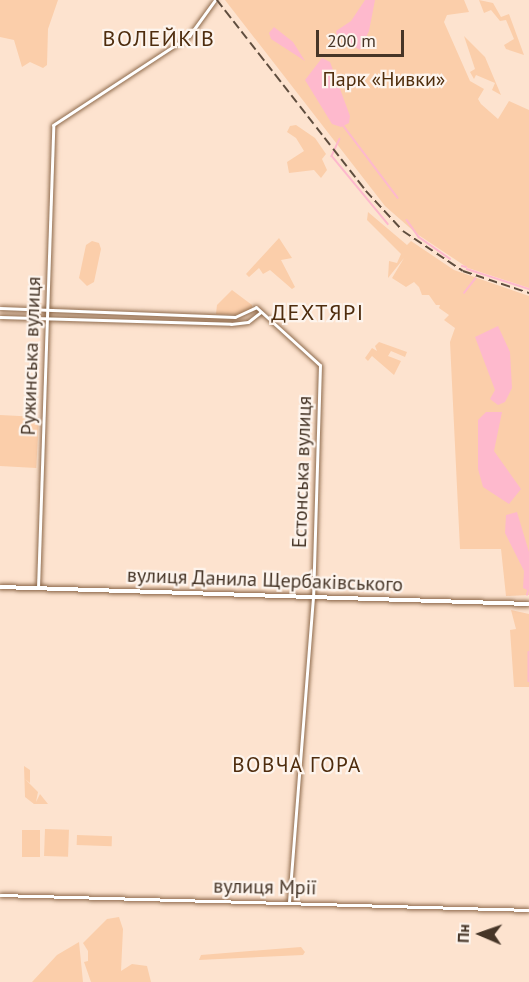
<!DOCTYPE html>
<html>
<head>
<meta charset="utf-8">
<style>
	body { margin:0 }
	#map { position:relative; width:529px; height:982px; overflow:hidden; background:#fde3cf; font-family:"PT Sans",sans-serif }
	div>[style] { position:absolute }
	.green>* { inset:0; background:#fbceaa; transform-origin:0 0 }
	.water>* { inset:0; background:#feb9cd }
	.stream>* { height:1.5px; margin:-0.75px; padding:0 0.75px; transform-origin:0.75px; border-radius:0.75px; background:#feb9cd }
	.roads { filter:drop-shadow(0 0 2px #876243) drop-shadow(0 0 2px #876243) }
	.tertiary>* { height:3px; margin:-1.5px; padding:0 1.5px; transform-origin:1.5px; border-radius:1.5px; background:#fff }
	.secondary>* { height:4px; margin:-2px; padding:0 2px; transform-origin:2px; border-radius:2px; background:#fff }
	.rail>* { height:1.5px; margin-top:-0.75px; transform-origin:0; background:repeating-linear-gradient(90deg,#5f4d3e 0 9px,transparent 0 13.5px) }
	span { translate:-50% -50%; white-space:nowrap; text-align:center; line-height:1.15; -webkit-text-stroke:4.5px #fdf4ed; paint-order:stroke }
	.park-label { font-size:20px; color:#4f2d0b }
	.street-label { font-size:20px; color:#463527 }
	.neighbourhood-label { font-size:21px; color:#4e2c0d; letter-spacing:1.5px }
	.quarter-label { font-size:22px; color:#4e2c0d; letter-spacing:1.5px }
	.north { position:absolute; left:451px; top:904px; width:60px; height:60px; -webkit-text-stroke:4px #fdf4ed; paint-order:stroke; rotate:272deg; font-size:16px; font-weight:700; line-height:24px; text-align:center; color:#463527 }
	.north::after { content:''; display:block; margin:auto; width:21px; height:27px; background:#463527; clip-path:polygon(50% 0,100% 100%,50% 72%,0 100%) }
	.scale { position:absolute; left:316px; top:30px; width:88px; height:27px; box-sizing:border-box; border:3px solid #463527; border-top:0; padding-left:8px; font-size:18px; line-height:21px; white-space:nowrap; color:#463527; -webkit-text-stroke:4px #fdf4ed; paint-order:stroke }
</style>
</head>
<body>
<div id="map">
	<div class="green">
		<i style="clip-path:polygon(0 0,58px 0,48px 29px,47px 65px,43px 68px,30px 62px,22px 67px,14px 40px,0 37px)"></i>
		<i style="clip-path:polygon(225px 0,464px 0,469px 12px,447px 15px,444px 22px,470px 81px,484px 89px,478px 99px,481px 104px,498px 119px,509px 101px,529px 110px,529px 288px,468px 268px,417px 234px,385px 206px)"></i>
		<i style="clip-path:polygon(479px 0,493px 3px,501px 17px,509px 14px,524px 55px,506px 49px,504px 45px,514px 39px,506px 20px,500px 21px,491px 10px,484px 13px)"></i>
		<i style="clip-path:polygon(464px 36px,485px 57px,501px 95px,492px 90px,495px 83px,476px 75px,474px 79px,470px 72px,475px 69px)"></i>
		<i style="clip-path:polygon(296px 125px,315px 138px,326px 154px,322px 159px,327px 170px,321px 178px,314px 170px,289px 173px,287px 162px,304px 151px,296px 138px,287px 132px,290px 126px)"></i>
		<i style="clip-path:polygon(368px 212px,407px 245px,411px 241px,454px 270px,529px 296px,529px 595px,506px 596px,501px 549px,460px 549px,450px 342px,455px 328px,444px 320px,449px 315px,439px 308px,440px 305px,436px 305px,429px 295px,422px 295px,419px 287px,414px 282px,406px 287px,392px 278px,404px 258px,388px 278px,389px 261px,397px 263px,401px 254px,367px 220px)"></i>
		<i style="clip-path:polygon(279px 238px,292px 258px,281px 260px,295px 287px,292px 289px,270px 270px,263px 274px,259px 268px,249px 277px,246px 274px)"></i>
		<i style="clip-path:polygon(92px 241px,99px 243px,101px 249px,94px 282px,87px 286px,79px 278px,86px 245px)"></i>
		<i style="clip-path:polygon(232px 290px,252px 305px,252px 310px,244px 315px,216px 314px,217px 305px)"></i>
		<i style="clip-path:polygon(379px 342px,407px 352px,405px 357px,391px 351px,388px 356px,401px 361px,394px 375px,372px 356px,368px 361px,365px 358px,372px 348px,377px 351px,375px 346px)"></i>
		<i style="left:0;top:415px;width:39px;height:51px;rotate:3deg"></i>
		<i style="clip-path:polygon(511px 610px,529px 614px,529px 687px,514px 687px,510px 630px,516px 629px)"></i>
		<i style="clip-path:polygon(24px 766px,30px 770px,30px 783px,25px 779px,38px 792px,36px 802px,40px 794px,48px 804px,34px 804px,25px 797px)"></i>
		<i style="left:45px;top:829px;width:24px;height:27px;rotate:2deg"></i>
		<i style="left:22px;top:830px;width:18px;height:27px"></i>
		<i style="left:77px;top:835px;width:35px;height:10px;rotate:2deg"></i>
		<i style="clip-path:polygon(119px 917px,123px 929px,121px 971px,132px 964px,147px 966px,151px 982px,91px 982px,84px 962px,88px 961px,88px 951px,83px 943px,107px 919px)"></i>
		<i style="clip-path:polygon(79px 942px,83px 982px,32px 982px,57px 955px)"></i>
		<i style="clip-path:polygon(301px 947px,305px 952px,303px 955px,199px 960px,201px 955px)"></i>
	</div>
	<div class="water">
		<i style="clip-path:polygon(365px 0,375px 0,369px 31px,360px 50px,337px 36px,336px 31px,351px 21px)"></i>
		<i style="clip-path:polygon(274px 27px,293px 42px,305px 61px,271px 39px,269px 33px)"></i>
		<i style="clip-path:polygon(322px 58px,330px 62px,350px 116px,349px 123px,341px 127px,332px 124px,305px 80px)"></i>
		<i style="clip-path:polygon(498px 326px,510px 352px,512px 388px,505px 402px,498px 405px,490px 399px,495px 390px,475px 337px)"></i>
		<i style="clip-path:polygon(486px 412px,502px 412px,494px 451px,521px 489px,509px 504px,483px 487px,478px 469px,478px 420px)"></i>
		<i style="clip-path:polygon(517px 512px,529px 552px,529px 591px,523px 588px,524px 571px,505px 533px,506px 515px)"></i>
	</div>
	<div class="stream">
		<i style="left:343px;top:125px;width:91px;rotate:53deg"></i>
		<i style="left:340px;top:139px;width:19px;rotate:115deg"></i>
		<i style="left:332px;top:156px;width:88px;rotate:50.5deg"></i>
		<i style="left:407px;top:220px;width:21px;rotate:55deg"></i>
		<i style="left:419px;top:237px;width:38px;rotate:35deg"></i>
		<i style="left:462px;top:266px;width:4px;rotate:14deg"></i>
		<i style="left:467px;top:269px;width:65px;rotate:17.9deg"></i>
		<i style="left:464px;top:293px;width:18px;rotate:-52deg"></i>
		<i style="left:527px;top:595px;width:9px;rotate:-77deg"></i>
		<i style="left:529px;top:652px;width:29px;rotate:90deg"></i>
	</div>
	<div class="roads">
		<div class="tertiary">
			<i style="left:0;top:308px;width:235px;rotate:2.2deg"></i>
			<i style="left:235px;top:317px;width:23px;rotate:-25deg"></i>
			<i style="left:256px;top:307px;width:86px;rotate:42.2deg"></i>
			<i style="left:320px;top:365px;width:232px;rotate:91.7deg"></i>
			<i style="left:313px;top:597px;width:306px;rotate:94.5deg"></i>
			<i style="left:0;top:317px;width:231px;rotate:1.7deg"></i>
			<i style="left:231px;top:324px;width:17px;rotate:-7deg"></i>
			<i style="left:248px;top:322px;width:16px;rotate:-38deg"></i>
			<i style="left:38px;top:588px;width:463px;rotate:-88.1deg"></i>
			<i style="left:53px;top:125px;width:163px;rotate:-33.2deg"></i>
			<i style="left:189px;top:36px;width:44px;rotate:-54.2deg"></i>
			<i style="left:0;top:895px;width:529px;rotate:1.62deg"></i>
		</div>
		<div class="secondary">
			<i style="left:0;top:587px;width:529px;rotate:1.84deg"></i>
		</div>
	</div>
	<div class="rail">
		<i style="left:217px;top:0;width:242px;rotate:52deg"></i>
		<i style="left:366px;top:191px;width:54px;rotate:47.2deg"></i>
		<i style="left:403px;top:231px;width:72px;rotate:33.7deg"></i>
		<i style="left:463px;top:271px;width:70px;rotate:18.4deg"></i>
	</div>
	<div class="park-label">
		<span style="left:384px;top:79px">Парк «Нивки»</span>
	</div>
	<div class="street-label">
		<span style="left:31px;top:356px;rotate:-88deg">Ружинська вулиця</span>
		<span style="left:302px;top:472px;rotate:-88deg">Естонська вулиця</span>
		<span style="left:265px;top:580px;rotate:2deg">вулиця Данила Щербаківського</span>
		<span style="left:265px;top:887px;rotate:1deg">вулиця Мрії</span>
	</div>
	<div class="neighbourhood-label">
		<span style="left:297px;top:765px">ВОВЧА ГОРА</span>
	</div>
	<div class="quarter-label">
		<span style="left:159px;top:39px">ВОЛЕЙКІВ</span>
		<span style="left:318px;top:313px">ДЕХТЯРІ</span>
	</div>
	<div class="north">Пн</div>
	<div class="scale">200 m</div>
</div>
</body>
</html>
